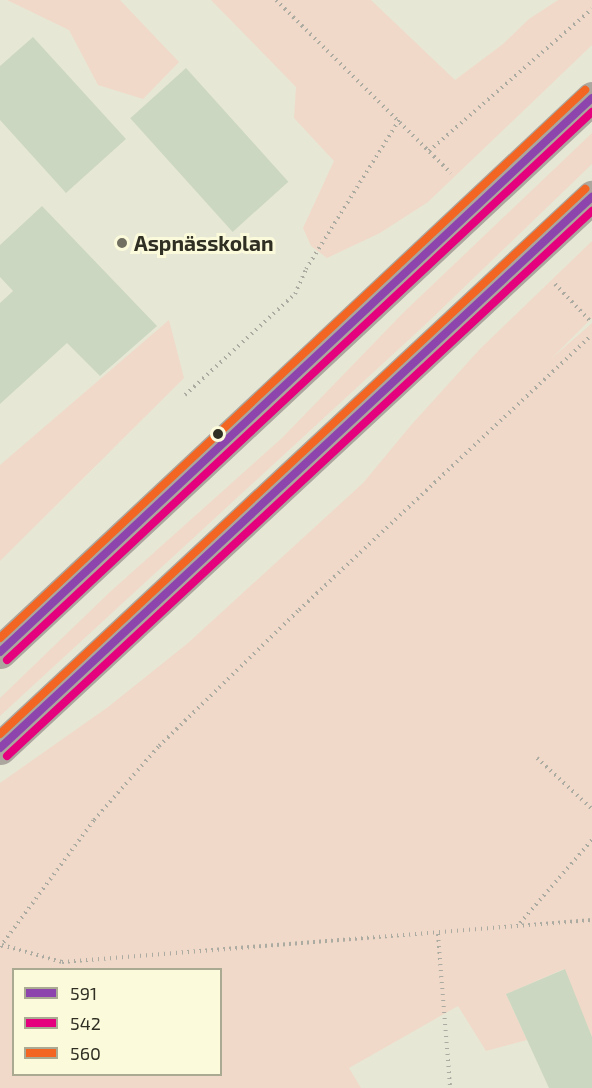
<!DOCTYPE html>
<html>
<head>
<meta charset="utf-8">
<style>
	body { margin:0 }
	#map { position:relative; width:592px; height:1088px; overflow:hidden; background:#e7e7d6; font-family:"Exo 2",sans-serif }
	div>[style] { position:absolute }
	.green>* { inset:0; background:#f0d9c8 }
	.building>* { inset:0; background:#cbd7c0; transform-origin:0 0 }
	.path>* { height:4px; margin-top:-2px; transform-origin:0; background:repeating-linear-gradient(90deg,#ababa2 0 1.5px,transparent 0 6px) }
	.secondary>* { height:33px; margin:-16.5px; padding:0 16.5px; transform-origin:16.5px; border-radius:16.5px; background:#aba79f }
	.bus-1>* { height:8px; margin:-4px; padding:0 4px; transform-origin:4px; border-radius:4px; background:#8e44ad }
	.bus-2>* { height:8px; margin:-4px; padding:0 4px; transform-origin:4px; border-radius:4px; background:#e5007d }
	.bus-3>* { height:8px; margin:-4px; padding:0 4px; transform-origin:4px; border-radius:4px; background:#f26522 }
	.dots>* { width:16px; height:16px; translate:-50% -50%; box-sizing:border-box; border:3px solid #fbfbdc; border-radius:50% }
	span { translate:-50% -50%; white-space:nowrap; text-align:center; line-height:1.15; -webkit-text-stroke:6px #fbfbdc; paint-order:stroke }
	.poi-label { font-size:21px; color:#302f24; font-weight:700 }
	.left { translate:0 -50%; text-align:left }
	.legend { position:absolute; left:12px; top:968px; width:210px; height:108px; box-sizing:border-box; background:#fbfbdc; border:2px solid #aaa992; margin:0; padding:8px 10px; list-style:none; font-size:18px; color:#302f24 }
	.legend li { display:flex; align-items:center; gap:12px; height:30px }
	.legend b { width:30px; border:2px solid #aaa992 }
</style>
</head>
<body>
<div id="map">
	<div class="green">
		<i style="clip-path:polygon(7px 0,120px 0,179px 62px,143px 99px,98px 85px,69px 30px)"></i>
		<i style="clip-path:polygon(211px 0,371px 0,455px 80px,503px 44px,529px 19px,558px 0,592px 0,592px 45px,428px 202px,380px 233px,327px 258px,311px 246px,303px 228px,334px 161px,294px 118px,296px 87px)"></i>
		<i style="clip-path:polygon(592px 133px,592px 164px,428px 322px,0 716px,0 698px,111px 591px,282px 438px,403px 313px)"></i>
		<i style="clip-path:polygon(evenodd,592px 241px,592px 318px,551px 359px,592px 323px,592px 1037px,564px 969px,506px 994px,527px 1040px,486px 1051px,458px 1006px,349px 1068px,361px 1088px,0 1088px,0 783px,108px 707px,188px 643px,363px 483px,412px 424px,480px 349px,592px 241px,14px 970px,220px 970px,220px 1074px,14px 1074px,14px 970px)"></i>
		<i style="clip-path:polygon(169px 320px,184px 378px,0 561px,0 465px)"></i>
	</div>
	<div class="building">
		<i style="clip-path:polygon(33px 37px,126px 139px,66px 193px,0 120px,0 66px)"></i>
		<i style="left:186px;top:68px;width:153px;height:75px;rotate:48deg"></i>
		<i style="clip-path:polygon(42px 206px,157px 326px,100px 376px,67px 343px,0 404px,0 303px,13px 291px,0 277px,0 245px)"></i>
		<i style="clip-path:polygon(565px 969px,592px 1037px,592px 1088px,549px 1088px,506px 994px)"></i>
	</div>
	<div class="path">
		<i style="left:276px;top:0;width:246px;rotate:44.7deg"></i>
		<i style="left:429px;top:151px;width:216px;rotate:-41.1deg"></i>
		<i style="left:555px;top:284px;width:54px;rotate:46.5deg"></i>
		<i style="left:185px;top:395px;width:149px;rotate:-42.6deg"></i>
		<i style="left:295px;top:294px;width:27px;rotate:-66deg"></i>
		<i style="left:306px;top:269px;width:176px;rotate:-58deg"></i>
		<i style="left:537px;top:758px;width:75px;rotate:42.8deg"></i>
		<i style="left:520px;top:923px;width:110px;rotate:-49.1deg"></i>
		<i style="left:438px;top:934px;width:154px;rotate:85.5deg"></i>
		<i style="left:2px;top:945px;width:62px;rotate:15.8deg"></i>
		<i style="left:62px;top:962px;width:532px;rotate:-4.53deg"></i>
		<i style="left:0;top:947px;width:158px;rotate:-53.5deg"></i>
		<i style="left:94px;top:820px;width:98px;rotate:-48.7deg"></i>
		<i style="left:159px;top:746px;width:195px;rotate:-44.2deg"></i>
		<i style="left:299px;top:610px;width:402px;rotate:-43.2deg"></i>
	</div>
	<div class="secondary">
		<i style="left:0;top:652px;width:811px;rotate:-43.1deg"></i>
		<i style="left:0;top:748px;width:809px;rotate:-42.95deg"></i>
	</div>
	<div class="bus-1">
		<i style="left:0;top:652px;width:811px;rotate:-43.1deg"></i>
		<i style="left:0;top:748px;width:809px;rotate:-42.95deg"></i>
	</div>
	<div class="bus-2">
		<i style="left:7px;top:660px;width:802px;rotate:-43.13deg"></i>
		<i style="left:7px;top:756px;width:800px;rotate:-42.97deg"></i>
	</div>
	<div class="bus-3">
		<i style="left:0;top:638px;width:802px;rotate:-43.13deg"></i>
		<i style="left:0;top:734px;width:800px;rotate:-42.97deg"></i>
	</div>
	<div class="dots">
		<i style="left:122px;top:243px;background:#706f62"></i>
		<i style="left:218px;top:434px;background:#302f24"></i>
	</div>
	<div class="poi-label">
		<span class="left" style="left:134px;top:243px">Aspnässkolan</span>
	</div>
	<ul class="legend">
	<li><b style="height:8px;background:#8e44ad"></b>591</li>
	<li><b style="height:8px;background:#e5007d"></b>542</li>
	<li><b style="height:8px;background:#f26522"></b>560</li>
	</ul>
</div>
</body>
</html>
